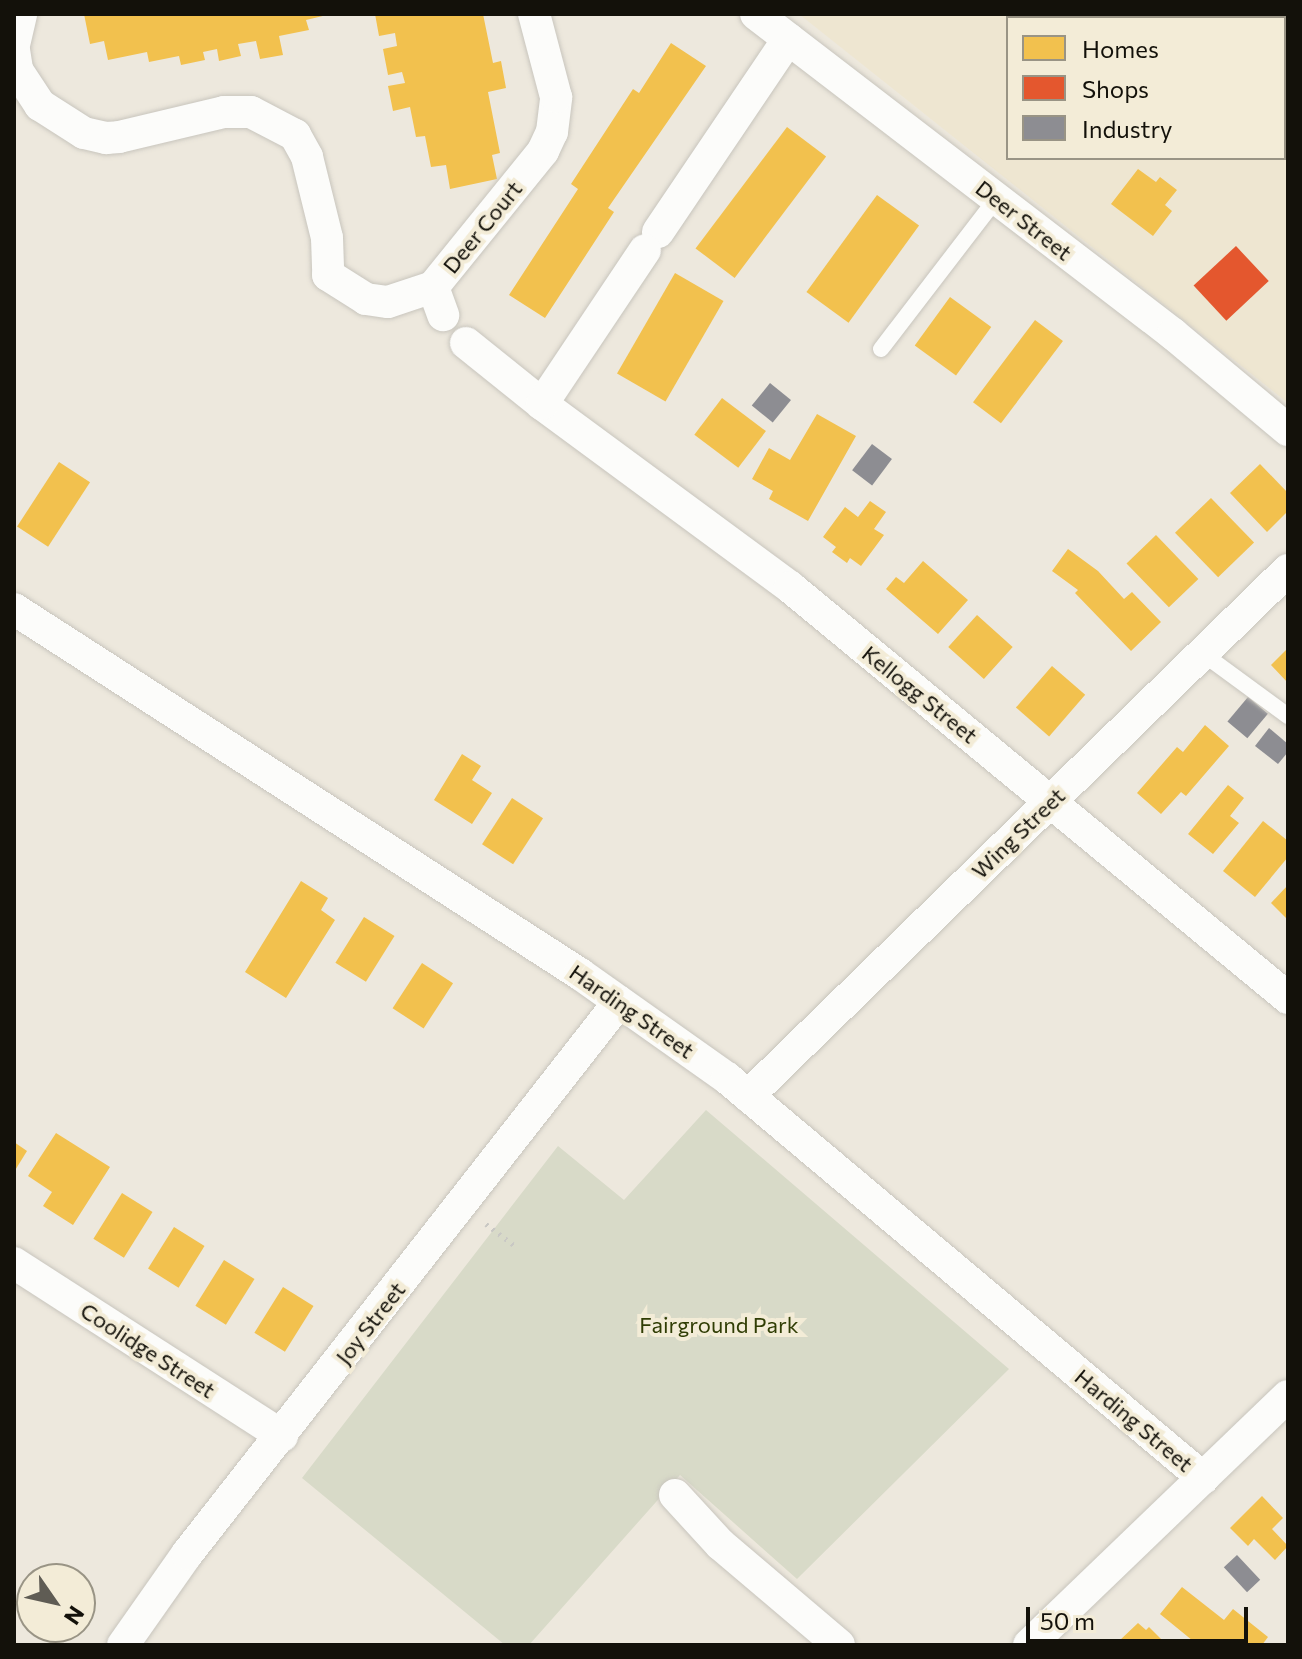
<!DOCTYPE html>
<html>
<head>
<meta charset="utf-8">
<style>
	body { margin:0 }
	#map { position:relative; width:1302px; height:1659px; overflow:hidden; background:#ede8dd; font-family:Commissioner,sans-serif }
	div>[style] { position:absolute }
	.built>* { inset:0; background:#eee6d1 }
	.green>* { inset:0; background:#d8dac8 }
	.homes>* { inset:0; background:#f2c14e; transform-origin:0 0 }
	.shops>* { inset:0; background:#e4572e; transform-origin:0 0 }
	.industry>* { inset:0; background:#8d8d92; transform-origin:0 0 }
	.path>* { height:5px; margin-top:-2.5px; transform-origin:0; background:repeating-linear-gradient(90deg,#c9c8c4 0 2px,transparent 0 8px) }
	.roads { filter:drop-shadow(0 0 2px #c8c5bd) drop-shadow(0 0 2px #c8c5bd) }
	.service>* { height:16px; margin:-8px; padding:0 8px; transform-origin:8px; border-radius:8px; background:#fcfcfa }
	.minor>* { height:32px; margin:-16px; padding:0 16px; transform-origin:16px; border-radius:16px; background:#fcfcfa }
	span { translate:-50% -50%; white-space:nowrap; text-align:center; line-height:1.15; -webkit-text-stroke:8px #f3ecd7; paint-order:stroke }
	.street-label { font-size:22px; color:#13110a }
	.park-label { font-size:22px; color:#303d04 }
	.frame { position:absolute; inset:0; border:16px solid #13110a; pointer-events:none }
	.legend { position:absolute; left:1006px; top:16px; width:280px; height:144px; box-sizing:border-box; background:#f3ecd7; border:2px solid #999485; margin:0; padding:10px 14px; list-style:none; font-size:24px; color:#13110a }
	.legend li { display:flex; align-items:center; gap:16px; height:40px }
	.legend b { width:40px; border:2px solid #999485 }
	.north { position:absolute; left:16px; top:1563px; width:80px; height:80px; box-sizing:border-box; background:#f3ecd7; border:2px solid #999485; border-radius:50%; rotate:124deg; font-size:22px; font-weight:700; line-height:32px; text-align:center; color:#13110a }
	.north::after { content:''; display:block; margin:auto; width:28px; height:36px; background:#5f5c54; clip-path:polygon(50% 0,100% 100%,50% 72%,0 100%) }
	.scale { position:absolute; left:1026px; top:1607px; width:222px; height:36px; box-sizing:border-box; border:4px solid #13110a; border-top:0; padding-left:10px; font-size:24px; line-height:28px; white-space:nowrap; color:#13110a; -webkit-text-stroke:6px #f3ecd7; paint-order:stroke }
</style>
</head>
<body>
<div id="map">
	<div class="built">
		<i style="clip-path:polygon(evenodd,799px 14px,1288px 14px,1288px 403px,799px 14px,1008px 18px,1284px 18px,1284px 158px,1008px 158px,1008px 18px)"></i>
	</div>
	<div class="green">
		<i style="clip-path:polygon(706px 1110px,1009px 1369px,797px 1579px,680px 1475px,529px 1645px,505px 1645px,302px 1478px,558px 1146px,624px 1200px)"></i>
	</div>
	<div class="homes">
		<i style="clip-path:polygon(84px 14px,327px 14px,327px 15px,306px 20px,309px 30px,279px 36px,283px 55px,260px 59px,256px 41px,238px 44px,241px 56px,219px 61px,217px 49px,203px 52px,205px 60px,181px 65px,179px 56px,149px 62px,147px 52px,108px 60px,104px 41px,90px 44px)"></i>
		<i style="clip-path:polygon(375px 14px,483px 14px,493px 63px,501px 61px,506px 88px,488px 92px,500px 153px,492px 155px,497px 179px,450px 189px,446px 165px,431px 167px,425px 136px,416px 137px,410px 107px,393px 111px,388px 86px,405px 83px,402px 72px,388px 75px,383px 49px,397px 46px,395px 33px,379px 36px)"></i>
		<i style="clip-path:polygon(671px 43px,706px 66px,608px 208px,614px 212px,545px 318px,509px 295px,578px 189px,571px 184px,633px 89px,639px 93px)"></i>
		<i style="left:787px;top:127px;width:49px;height:152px;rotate:37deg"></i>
		<i style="clip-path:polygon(1138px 169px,1156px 182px,1160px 177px,1177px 190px,1165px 205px,1172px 211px,1153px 236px,1111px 204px)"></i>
		<i style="left:877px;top:195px;width:52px;height:120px;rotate:36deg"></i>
		<i style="left:675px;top:273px;width:56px;height:116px;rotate:30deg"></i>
		<i style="left:950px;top:297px;width:51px;height:60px;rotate:36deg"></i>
		<i style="left:1035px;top:320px;width:35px;height:103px;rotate:37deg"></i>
		<i style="left:722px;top:398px;width:55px;height:46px;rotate:37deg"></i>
		<i style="clip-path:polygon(817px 414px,856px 436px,808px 521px,769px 499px,773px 491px,752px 479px,769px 448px,790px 460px)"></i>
		<i style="left:59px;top:462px;width:37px;height:77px;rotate:33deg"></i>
		<i style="clip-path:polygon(1260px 464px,1288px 493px,1288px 511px,1267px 532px,1230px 493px)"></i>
		<i style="left:1211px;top:498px;width:62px;height:50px;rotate:46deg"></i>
		<i style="clip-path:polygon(870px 501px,886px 512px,874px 529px,884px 535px,861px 566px,850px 558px,847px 563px,832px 552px,836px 547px,823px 537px,845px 507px,858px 517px)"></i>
		<i style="left:1156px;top:535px;width:61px;height:41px;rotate:46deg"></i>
		<i style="clip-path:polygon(1068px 549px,1098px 571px,1124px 599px,1132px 592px,1161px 622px,1131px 651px,1075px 593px,1078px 590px,1052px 571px)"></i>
		<i style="clip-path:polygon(923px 561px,968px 600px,938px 634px,886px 589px,896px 577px,904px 583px)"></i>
		<i style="left:977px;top:615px;width:48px;height:43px;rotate:42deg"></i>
		<i style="clip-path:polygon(1288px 648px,1288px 683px,1271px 665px)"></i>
		<i style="left:1052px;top:666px;width:44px;height:55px;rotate:41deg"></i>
		<i style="clip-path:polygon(1205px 725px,1229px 746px,1186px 796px,1181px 792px,1161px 814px,1137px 793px,1177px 747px,1183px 752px)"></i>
		<i style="clip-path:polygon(462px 754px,481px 766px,472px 780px,492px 793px,472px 824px,434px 800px)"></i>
		<i style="clip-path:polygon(1228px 785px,1244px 798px,1230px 816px,1239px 823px,1213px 854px,1188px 834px)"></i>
		<i style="left:512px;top:798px;width:37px;height:55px;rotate:33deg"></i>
		<i style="clip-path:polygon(1263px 821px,1288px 841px,1288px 857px,1255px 897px,1223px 871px)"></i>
		<i style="clip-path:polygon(301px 881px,328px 898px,321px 910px,335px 920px,286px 998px,245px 972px)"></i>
		<i style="clip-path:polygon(1288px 885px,1288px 920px,1271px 903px)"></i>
		<i style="left:364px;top:917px;width:36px;height:54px;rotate:32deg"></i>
		<i style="left:422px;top:963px;width:37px;height:54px;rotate:33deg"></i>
		<i style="clip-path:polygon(56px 1133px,110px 1167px,73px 1225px,43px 1206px,52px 1192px,28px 1176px)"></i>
		<i style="clip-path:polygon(14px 1142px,27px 1151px,14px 1172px)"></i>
		<i style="left:122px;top:1193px;width:36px;height:54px;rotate:32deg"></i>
		<i style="left:174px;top:1227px;width:36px;height:49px;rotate:32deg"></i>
		<i style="left:224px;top:1260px;width:36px;height:54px;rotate:32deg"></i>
		<i style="left:283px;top:1287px;width:36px;height:54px;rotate:32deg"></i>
		<i style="clip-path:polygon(1262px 1496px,1283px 1518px,1272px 1529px,1288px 1546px,1275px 1560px,1254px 1539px,1248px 1546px,1230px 1528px)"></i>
		<i style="clip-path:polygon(1182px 1587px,1224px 1620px,1233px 1609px,1268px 1637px,1262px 1645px,1198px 1645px,1160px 1614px)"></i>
		<i style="clip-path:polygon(1138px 1623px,1146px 1630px,1149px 1627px,1167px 1645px,1124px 1645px,1119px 1641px)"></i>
	</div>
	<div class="shops">
		<i style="left:1236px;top:246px;width:48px;height:58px;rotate:47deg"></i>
	</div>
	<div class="industry">
		<i style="left:770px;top:383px;width:27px;height:29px;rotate:39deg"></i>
		<i style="left:872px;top:444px;width:25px;height:33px;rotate:37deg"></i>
		<i style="left:1248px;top:697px;width:26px;height:32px;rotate:40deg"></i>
		<i style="clip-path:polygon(1269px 728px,1288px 744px,1288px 752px,1278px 764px,1255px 746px)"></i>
		<i style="left:1237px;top:1555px;width:34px;height:18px;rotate:47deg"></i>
	</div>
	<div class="path">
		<i style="left:486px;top:1224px;width:35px;rotate:37deg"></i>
	</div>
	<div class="roads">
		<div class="service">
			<i style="left:1023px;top:14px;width:6px;rotate:39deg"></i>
			<i style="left:1098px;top:18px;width:5px;rotate:-53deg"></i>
			<i style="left:1251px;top:18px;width:4px;rotate:-63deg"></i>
			<i style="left:881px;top:349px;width:189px;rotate:-52.5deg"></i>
			<i style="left:1202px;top:653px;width:107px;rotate:36.2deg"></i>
		</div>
		<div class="minor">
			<i style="left:756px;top:14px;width:526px;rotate:37.5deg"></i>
			<i style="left:1173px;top:334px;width:150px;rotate:39.9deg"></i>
			<i style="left:14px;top:45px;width:32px;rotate:-77deg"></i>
			<i style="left:14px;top:50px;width:20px;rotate:81deg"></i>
			<i style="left:17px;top:70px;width:42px;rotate:56.7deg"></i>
			<i style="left:40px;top:105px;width:52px;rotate:32.5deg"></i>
			<i style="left:84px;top:133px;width:23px;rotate:13deg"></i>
			<i style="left:106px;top:138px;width:13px;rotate:-4deg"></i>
			<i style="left:119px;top:137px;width:108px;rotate:-13.4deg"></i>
			<i style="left:224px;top:112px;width:27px"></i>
			<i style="left:251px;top:112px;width:50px;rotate:27.6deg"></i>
			<i style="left:295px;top:135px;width:25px;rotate:61deg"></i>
			<i style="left:307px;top:157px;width:83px;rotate:76.1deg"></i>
			<i style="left:327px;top:238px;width:37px;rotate:88deg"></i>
			<i style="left:328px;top:275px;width:45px;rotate:32.3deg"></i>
			<i style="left:366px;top:299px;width:22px;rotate:8deg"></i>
			<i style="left:388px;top:302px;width:47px;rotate:-18.4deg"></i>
			<i style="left:433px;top:287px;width:175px;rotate:-51deg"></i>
			<i style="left:543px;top:151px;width:21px;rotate:-65deg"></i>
			<i style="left:552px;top:132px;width:35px;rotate:-83deg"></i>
			<i style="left:556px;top:97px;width:86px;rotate:-104.8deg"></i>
			<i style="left:658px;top:232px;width:233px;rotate:-56deg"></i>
			<i style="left:433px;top:287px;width:30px;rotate:70deg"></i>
			<i style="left:466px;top:343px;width:97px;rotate:38.8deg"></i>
			<i style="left:542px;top:404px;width:308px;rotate:36.4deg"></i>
			<i style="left:790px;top:587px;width:646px;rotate:39.53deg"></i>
			<i style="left:542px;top:404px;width:185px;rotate:-56.2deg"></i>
			<i style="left:14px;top:609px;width:673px;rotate:32.82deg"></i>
			<i style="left:580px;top:974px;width:180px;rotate:35.3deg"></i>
			<i style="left:727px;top:1078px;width:622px;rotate:40.04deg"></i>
			<i style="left:748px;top:1096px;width:754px;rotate:-44.25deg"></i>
			<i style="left:14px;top:1263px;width:319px;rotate:32.8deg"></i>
			<i style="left:675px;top:1495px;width:67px;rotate:47.4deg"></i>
			<i style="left:720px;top:1544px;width:156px;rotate:40.3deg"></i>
			<i style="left:123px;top:1645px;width:111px;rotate:-54.9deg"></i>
			<i style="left:187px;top:1554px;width:701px;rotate:-51.95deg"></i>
			<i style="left:1029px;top:1645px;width:359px;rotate:-43.9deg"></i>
		</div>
	</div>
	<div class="street-label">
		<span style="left:1024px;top:220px;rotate:38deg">Deer Street</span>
		<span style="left:482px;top:227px;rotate:-51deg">Deer Court</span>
		<span style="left:920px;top:694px;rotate:39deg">Kellogg Street</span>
		<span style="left:1018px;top:833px;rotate:-44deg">Wing Street</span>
		<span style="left:632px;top:1011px;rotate:35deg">Harding Street</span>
		<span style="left:370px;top:1323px;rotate:-52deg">Joy Street</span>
		<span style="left:148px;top:1350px;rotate:33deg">Coolidge Street</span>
		<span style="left:1134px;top:1420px;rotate:40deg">Harding Street</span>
	</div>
	<div class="park-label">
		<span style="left:719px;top:1325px">Fairground Park</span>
	</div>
	<div class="frame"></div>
	<ul class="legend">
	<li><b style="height:22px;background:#f2c14e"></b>Homes</li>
	<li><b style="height:22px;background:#e4572e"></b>Shops</li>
	<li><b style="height:22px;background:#8d8d92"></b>Industry</li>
	</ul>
	<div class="north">N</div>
	<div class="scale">50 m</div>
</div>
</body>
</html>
